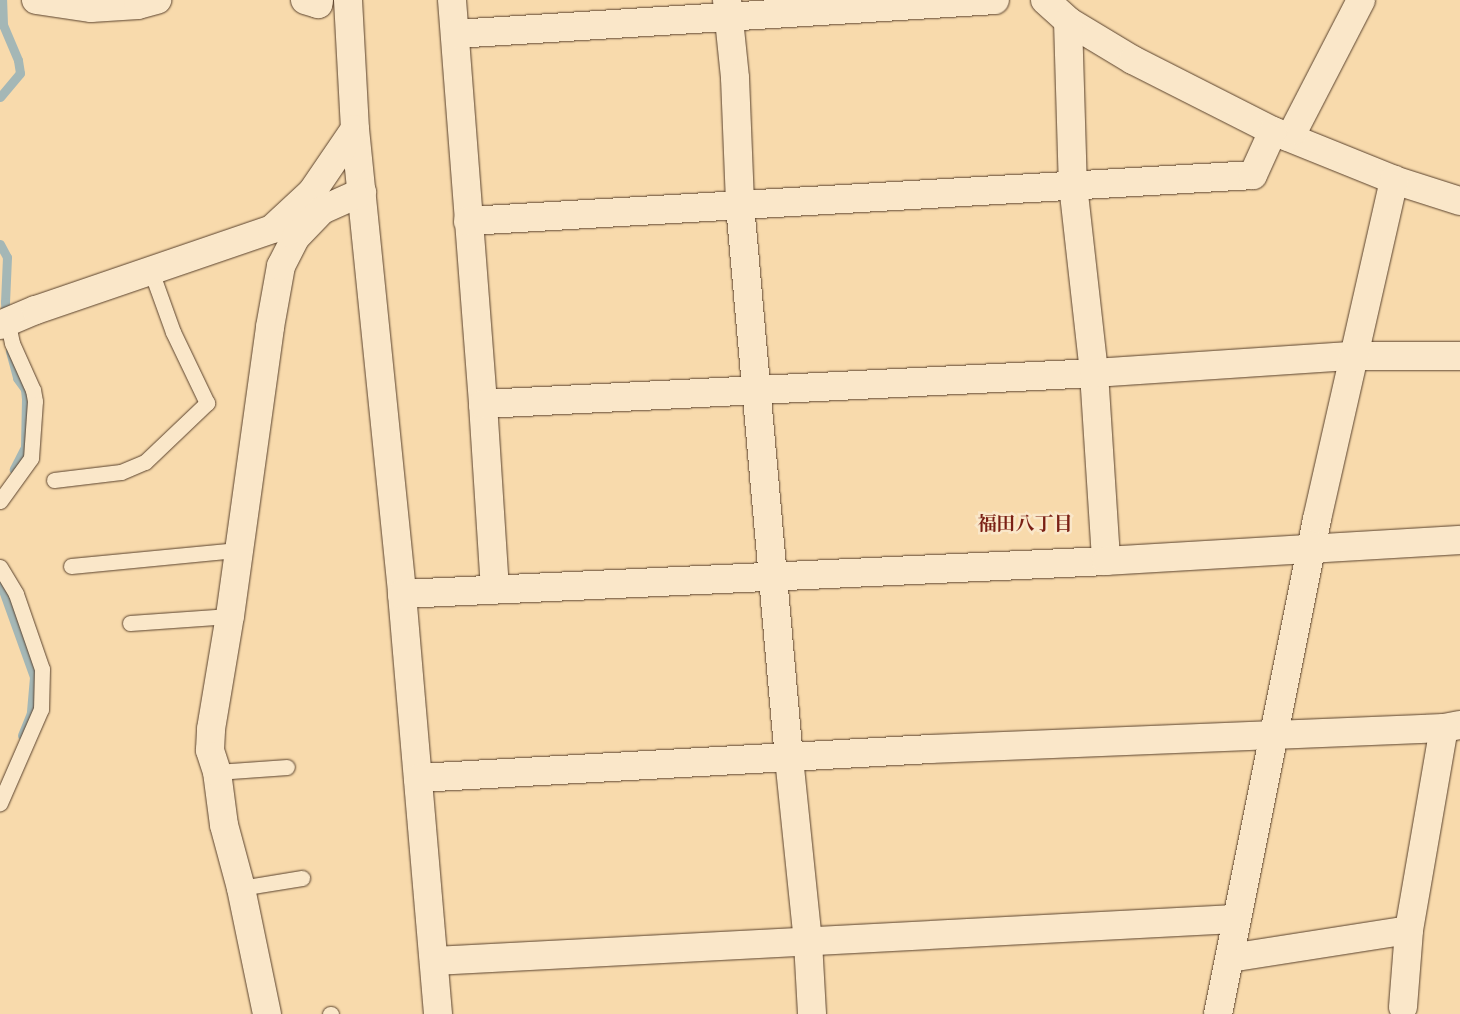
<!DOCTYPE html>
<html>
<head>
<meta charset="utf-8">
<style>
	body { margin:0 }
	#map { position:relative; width:1460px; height:1014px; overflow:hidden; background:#f8daac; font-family:"Sorts Mill Goudy","Noto Serif JP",serif }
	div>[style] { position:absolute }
	.stream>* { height:9px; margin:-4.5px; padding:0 4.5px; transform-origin:4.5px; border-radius:4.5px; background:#a4b7b6 }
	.roads { filter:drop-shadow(0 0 1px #5a422d) drop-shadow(0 0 1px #5a422d) }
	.service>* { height:15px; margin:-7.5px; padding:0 7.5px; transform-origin:7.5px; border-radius:7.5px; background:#fae7c9 }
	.minor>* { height:28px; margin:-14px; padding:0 14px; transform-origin:14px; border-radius:14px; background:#fae7c9 }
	span { translate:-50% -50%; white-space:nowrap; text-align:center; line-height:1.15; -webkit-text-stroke:5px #fae7c9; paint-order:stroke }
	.neighbourhood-label { font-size:19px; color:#7a1f14; font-weight:700 }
</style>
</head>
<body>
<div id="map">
	<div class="stream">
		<i style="left:0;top:97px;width:31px;rotate:-50deg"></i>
		<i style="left:20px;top:73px;width:13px;rotate:-99deg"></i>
		<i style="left:18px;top:60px;width:38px;rotate:-113deg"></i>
		<i style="left:3px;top:25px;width:25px;rotate:-92deg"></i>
		<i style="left:0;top:244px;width:15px;rotate:62deg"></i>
		<i style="left:7px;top:257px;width:45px;rotate:92.5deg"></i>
		<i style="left:5px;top:302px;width:16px;rotate:86deg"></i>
		<i style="left:10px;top:351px;width:28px;rotate:75deg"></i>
		<i style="left:17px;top:378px;width:14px;rotate:54deg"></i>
		<i style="left:25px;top:389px;width:10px;rotate:84deg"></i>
		<i style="left:26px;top:399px;width:48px;rotate:91.2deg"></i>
		<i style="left:25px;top:447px;width:25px;rotate:117deg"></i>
		<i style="left:0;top:582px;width:101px;rotate:70.3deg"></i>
		<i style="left:34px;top:677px;width:36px;rotate:95deg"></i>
		<i style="left:31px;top:713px;width:24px;rotate:112deg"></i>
	</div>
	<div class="roads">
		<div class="service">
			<i style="left:54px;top:480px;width:67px;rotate:-6.8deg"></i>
			<i style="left:121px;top:472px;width:26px;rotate:-23deg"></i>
			<i style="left:145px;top:462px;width:86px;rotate:-43.6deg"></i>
			<i style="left:207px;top:403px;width:79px;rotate:-115.6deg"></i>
			<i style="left:173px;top:332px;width:65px;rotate:-109.8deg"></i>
			<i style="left:0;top:501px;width:53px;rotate:-54.2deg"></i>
			<i style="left:31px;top:458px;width:57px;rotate:-86deg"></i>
			<i style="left:35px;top:401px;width:11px;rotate:-100deg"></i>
			<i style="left:33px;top:390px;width:51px;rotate:-114.1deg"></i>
			<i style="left:12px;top:343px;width:19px;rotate:-102deg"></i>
			<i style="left:71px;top:566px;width:168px;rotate:-5.5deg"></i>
			<i style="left:0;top:567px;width:31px;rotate:59deg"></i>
			<i style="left:16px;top:594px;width:79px;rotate:70.9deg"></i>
			<i style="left:42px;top:669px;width:40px;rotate:91.4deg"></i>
			<i style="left:41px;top:709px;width:103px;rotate:113.6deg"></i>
			<i style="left:130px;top:623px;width:100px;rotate:-4deg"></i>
			<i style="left:217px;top:772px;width:70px;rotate:-4.1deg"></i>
			<i style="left:241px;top:888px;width:62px;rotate:-9.3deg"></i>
			<i style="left:330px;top:1014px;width:1px"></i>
		</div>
		<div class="minor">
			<i style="left:36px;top:0;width:56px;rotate:8.3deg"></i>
			<i style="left:91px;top:8px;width:47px;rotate:-3.7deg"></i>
			<i style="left:138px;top:5px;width:20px;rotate:-15deg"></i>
			<i style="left:305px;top:0;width:14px;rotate:17deg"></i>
			<i style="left:318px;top:4px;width:4px;rotate:-76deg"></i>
			<i style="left:348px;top:0;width:129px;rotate:86.9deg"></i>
			<i style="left:355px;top:129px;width:467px;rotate:84.2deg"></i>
			<i style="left:402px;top:594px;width:422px;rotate:85.1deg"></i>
			<i style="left:452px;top:0;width:405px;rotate:85.6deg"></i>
			<i style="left:483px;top:404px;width:185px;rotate:86.3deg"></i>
			<i style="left:727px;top:0;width:78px;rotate:84.1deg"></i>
			<i style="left:735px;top:78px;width:127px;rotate:87.7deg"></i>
			<i style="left:740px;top:205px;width:555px;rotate:84.94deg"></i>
			<i style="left:789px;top:758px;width:185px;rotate:84.1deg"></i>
			<i style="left:808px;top:942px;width:72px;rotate:86.8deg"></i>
			<i style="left:1045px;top:0;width:31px;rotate:42deg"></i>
			<i style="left:1068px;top:21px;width:76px;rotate:31deg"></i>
			<i style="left:1133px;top:60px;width:157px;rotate:26.9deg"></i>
			<i style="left:1273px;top:131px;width:131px;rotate:22deg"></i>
			<i style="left:1394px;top:180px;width:69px;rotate:17.7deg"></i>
			<i style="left:1068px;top:21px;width:164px;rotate:88.3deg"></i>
			<i style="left:1073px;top:185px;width:189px;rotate:83.6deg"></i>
			<i style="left:1094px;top:373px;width:188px;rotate:86.3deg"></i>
			<i style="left:455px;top:34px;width:541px;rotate:-3.6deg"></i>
			<i style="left:1288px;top:137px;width:9px;rotate:-49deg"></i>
			<i style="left:1294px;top:130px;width:146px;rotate:-62.7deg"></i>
			<i style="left:468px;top:221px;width:786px;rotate:-3.35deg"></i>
			<i style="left:1253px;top:175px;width:48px;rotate:-65.6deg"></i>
			<i style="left:0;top:325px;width:39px;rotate:-23deg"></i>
			<i style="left:36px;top:310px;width:250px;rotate:-18.9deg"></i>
			<i style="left:272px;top:229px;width:54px;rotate:-42.8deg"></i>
			<i style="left:312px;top:192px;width:76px;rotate:-55.7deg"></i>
			<i style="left:483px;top:404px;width:612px;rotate:-2.9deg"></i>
			<i style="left:1094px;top:373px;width:260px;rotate:-3.8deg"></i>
			<i style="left:1353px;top:356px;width:107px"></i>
			<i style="left:402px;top:594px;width:705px;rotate:-2.68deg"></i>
			<i style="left:1106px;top:561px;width:355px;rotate:-3.4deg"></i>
			<i style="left:418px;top:778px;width:513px;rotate:-3.24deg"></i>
			<i style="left:930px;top:749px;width:514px;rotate:-2.34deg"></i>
			<i style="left:1444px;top:728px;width:16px;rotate:-11deg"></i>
			<i style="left:1230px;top:958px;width:181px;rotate:-8.9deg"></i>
			<i style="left:434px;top:961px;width:802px;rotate:-3deg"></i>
			<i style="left:1403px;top:1007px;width:77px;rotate:-85.5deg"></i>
			<i style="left:1409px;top:930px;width:205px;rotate:-80.2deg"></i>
			<i style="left:267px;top:1014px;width:129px;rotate:-101.7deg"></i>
			<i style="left:241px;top:888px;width:65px;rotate:-105.1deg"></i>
			<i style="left:224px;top:825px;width:53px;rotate:-97.5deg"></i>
			<i style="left:217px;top:772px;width:23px;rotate:-108deg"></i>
			<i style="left:210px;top:750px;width:21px;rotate:-87deg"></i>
			<i style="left:211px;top:729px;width:115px;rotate:-80.5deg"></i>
			<i style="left:230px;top:616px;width:292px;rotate:-82.1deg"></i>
			<i style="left:270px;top:327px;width:62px;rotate:-79.8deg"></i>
			<i style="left:281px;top:266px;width:33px;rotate:-63deg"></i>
			<i style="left:296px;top:237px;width:37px;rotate:-46deg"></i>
			<i style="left:322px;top:210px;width:44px;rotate:-24.2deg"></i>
			<i style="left:1218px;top:1014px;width:505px;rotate:-78.69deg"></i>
			<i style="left:1317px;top:519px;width:348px;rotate:-77.2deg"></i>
		</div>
	</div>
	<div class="neighbourhood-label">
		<span style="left:1025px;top:526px">福田八丁目</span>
	</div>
</div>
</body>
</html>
